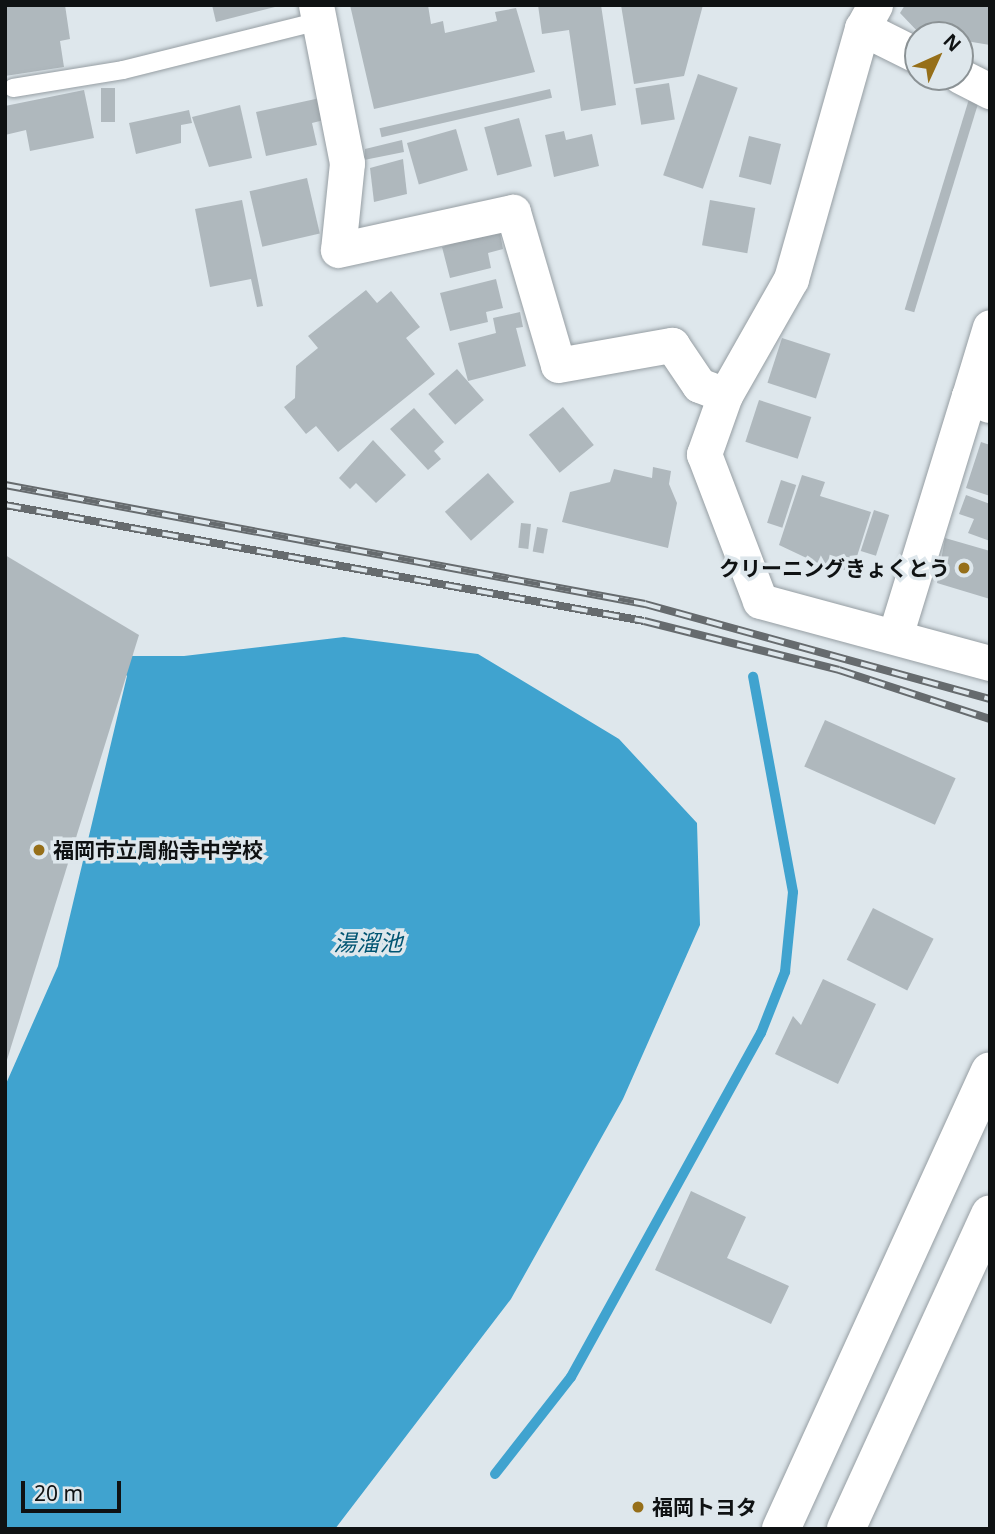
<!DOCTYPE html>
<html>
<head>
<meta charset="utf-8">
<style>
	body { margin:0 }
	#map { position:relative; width:995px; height:1534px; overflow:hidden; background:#dee7ec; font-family:"Noto Sans","Noto Sans JP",sans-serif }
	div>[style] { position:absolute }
	.water>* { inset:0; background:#40a3cf }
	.stream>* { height:10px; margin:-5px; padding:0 5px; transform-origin:5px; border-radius:5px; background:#40a3cf }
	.building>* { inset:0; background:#afb8bd; transform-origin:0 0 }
	.roads { filter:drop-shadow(0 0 2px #969ea3) drop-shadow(0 0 2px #969ea3) }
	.service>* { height:18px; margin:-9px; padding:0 9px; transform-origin:9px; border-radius:9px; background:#fff }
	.minor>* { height:35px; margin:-17.5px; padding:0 17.5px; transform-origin:17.5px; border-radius:17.5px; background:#fff }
	.tertiary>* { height:38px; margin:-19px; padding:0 19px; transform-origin:19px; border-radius:19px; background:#fff }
	.rail>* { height:8px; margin-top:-4px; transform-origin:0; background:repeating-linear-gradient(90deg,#dee7ec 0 16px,#666b6e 0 32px); box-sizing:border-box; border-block:2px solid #666b6e }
	.dots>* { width:19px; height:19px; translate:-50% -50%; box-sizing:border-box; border:4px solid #dee7ec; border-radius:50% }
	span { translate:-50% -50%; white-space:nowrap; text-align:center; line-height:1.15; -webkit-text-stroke:7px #dee7ec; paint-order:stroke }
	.poi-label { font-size:21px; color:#0f1213; font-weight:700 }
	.right { translate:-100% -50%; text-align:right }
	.left { translate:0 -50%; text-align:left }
	.water-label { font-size:23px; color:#005472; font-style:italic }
	.frame { position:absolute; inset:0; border:7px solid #0f1213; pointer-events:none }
	.north { position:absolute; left:904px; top:21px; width:70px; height:70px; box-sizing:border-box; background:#dee7ec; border:2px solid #8b9295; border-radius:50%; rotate:45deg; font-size:19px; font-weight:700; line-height:28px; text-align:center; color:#0f1213 }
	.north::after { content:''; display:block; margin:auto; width:24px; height:32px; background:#966f19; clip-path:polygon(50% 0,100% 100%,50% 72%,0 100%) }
	.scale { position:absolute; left:21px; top:1481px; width:100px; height:32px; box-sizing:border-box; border:4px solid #0f1213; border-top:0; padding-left:9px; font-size:21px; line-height:24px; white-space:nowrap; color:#0f1213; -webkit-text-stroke:5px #dee7ec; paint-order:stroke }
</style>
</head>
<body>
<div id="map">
	<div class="water">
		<i style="clip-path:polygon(344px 637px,478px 654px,619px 739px,697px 823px,700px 925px,623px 1099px,511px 1299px,335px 1529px,5px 1529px,5px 1086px,58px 966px,127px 676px,109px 656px,184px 656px)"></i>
	</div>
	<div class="stream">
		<i style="left:495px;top:1474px;width:123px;rotate:-51.9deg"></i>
		<i style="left:571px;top:1377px;width:393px;rotate:-61.1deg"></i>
		<i style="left:761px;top:1033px;width:66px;rotate:-68.5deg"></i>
		<i style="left:785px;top:972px;width:80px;rotate:-84.3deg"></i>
		<i style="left:793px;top:892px;width:219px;rotate:-100.5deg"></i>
	</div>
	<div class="building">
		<i style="clip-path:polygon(5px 5px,65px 5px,70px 39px,60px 41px,64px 67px,5px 76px)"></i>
		<i style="clip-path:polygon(212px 5px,279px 5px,279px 6px,216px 22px)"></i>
		<i style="clip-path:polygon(350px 5px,428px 5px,431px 24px,443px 21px,445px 33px,497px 21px,495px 12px,516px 8px,535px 72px,374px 109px)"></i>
		<i style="clip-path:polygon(538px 5px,601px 5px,616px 105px,581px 111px,569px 30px,542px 34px)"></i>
		<i style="clip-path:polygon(621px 5px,703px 5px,684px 76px,634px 84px)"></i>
		<i style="clip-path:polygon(905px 5px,990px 5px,990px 45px,960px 40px,960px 35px,920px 34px,900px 13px)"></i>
		<i style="left:698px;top:74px;width:42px;height:107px;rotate:19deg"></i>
		<i style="left:669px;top:83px;width:37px;height:34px;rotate:81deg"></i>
		<i style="left:101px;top:88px;width:14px;height:34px"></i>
		<i style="left:550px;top:89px;width:9px;height:175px;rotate:77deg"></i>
		<i style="clip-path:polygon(84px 90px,94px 138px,30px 151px,26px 130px,5px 135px,5px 106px)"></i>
		<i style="clip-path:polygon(320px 98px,324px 120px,312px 123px,317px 145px,266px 156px,256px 112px)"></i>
		<i style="left:969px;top:99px;width:10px;height:220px;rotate:17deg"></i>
		<i style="clip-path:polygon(240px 105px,252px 158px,209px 167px,192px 117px)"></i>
		<i style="clip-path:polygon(189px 110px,192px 123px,181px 125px,181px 143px,136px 154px,129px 123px)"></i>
		<i style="left:519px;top:118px;width:50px;height:36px;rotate:75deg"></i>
		<i style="left:456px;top:129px;width:43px;height:51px;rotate:74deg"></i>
		<i style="clip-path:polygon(564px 131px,566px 140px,592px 134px,599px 166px,554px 177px,545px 135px)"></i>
		<i style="left:749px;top:136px;width:33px;height:42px;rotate:14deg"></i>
		<i style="clip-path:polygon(402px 140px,404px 152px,364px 160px,365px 149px)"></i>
		<i style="clip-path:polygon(403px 159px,407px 194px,374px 202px,370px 168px)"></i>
		<i style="left:307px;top:178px;width:57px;height:59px;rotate:77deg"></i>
		<i style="clip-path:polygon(242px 200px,263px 306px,257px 307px,251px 279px,210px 287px,195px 209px)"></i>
		<i style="left:710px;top:200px;width:46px;height:46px;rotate:10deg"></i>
		<i style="clip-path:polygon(499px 228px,503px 249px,488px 253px,491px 268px,450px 278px,442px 247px)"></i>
		<i style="clip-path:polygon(496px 279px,503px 308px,486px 312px,488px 322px,450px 331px,440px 293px)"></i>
		<i style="clip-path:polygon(366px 290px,377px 303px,391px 291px,420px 327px,406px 338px,435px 374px,338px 452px,316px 426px,306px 434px,284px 407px,295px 398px,296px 366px,318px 348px,308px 336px)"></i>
		<i style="clip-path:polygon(520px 312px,523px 327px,516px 328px,526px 366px,468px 381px,458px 343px,496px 333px,493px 318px)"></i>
		<i style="left:782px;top:338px;width:51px;height:47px;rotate:18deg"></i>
		<i style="left:457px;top:369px;width:41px;height:38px;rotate:49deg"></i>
		<i style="left:759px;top:400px;width:55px;height:44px;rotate:18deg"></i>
		<i style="left:563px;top:407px;width:49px;height:44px;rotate:51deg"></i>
		<i style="clip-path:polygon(414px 408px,444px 442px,434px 451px,441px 459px,428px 470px,390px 429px)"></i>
		<i style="clip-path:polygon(373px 440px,406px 475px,376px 503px,356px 483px,350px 489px,339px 478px)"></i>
		<i style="clip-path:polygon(981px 442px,990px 445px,990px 496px,966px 488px)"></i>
		<i style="clip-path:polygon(653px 467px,671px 471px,669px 484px,677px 503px,668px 548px,562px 522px,570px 492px,610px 482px,614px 469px,652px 478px)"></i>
		<i style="left:488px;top:473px;width:39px;height:58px;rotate:48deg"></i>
		<i style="clip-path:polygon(802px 475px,825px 482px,820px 496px,871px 512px,853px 569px,834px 571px,779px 545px)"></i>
		<i style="left:781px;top:480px;width:16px;height:45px;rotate:18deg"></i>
		<i style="clip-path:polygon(966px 495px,990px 504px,990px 541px,968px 533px,974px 519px,959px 514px)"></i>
		<i style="left:874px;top:510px;width:16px;height:43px;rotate:18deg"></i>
		<i style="left:521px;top:523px;width:10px;height:25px;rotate:6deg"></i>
		<i style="left:537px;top:527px;width:11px;height:25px;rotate:10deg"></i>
		<i style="clip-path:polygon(945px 538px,990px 551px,990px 599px,937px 583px)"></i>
		<i style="clip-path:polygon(5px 555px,139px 635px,6px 1063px,5px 1062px)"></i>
		<i style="left:825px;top:720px;width:143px;height:51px;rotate:24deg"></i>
		<i style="left:873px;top:908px;width:68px;height:58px;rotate:27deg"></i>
		<i style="clip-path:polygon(823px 979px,876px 1004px,838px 1084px,775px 1054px,793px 1016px,801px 1025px)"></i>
		<i style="clip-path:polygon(691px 1191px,746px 1217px,727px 1258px,789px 1286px,771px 1324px,655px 1270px)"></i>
	</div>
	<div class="roads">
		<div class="service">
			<i style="left:13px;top:88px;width:111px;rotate:-9.3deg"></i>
			<i style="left:123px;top:70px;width:202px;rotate:-14deg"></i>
		</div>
		<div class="minor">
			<i style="left:316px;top:5px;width:161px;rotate:78.9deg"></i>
			<i style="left:347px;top:163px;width:87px;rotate:95.9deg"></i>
			<i style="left:338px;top:250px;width:179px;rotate:-12.3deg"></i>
			<i style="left:513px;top:212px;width:159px;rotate:73.6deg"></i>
			<i style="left:558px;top:365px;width:116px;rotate:-10deg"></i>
			<i style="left:672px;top:345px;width:48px;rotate:56deg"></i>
			<i style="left:699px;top:385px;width:28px;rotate:21deg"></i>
			<i style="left:875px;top:5px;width:26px;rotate:119deg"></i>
			<i style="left:862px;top:28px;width:63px;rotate:26.6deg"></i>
			<i style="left:862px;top:28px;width:261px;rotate:105.8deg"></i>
			<i style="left:791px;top:279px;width:133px;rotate:119.6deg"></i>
			<i style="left:725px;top:395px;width:63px;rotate:109.6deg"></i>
			<i style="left:704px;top:454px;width:157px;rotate:69.1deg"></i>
			<i style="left:760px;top:601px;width:238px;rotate:15.1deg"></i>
			<i style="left:960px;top:76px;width:34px;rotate:27deg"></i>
			<i style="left:989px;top:405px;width:22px;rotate:-156deg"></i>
			<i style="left:969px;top:396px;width:72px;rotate:-73.1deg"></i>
			<i style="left:895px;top:636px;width:251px;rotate:-72.9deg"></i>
		</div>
		<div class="tertiary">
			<i style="left:781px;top:1529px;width:503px;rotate:-65.47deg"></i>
			<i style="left:846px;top:1529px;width:346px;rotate:-65.4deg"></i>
		</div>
	</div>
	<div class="rail">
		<i style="left:5px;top:485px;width:651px;rotate:10.53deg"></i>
		<i style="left:645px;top:604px;width:358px;rotate:15.4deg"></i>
		<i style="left:5px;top:505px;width:649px;rotate:10.29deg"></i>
		<i style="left:644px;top:621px;width:201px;rotate:14.1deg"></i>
		<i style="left:839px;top:670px;width:159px;rotate:18deg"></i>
	</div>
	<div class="dots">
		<i style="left:964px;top:568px;background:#966f19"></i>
		<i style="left:39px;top:850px;background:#966f19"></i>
		<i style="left:638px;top:1507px;background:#966f19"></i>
	</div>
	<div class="poi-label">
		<span class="right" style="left:950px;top:568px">クリーニングきょくとう</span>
		<span class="left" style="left:53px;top:850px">福岡市立周船寺中学校</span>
		<span class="left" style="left:652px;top:1507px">福岡トヨタ</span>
	</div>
	<div class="water-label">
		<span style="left:368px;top:942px">湯溜池</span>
	</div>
	<div class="frame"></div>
	<div class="north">N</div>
	<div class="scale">20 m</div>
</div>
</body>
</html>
